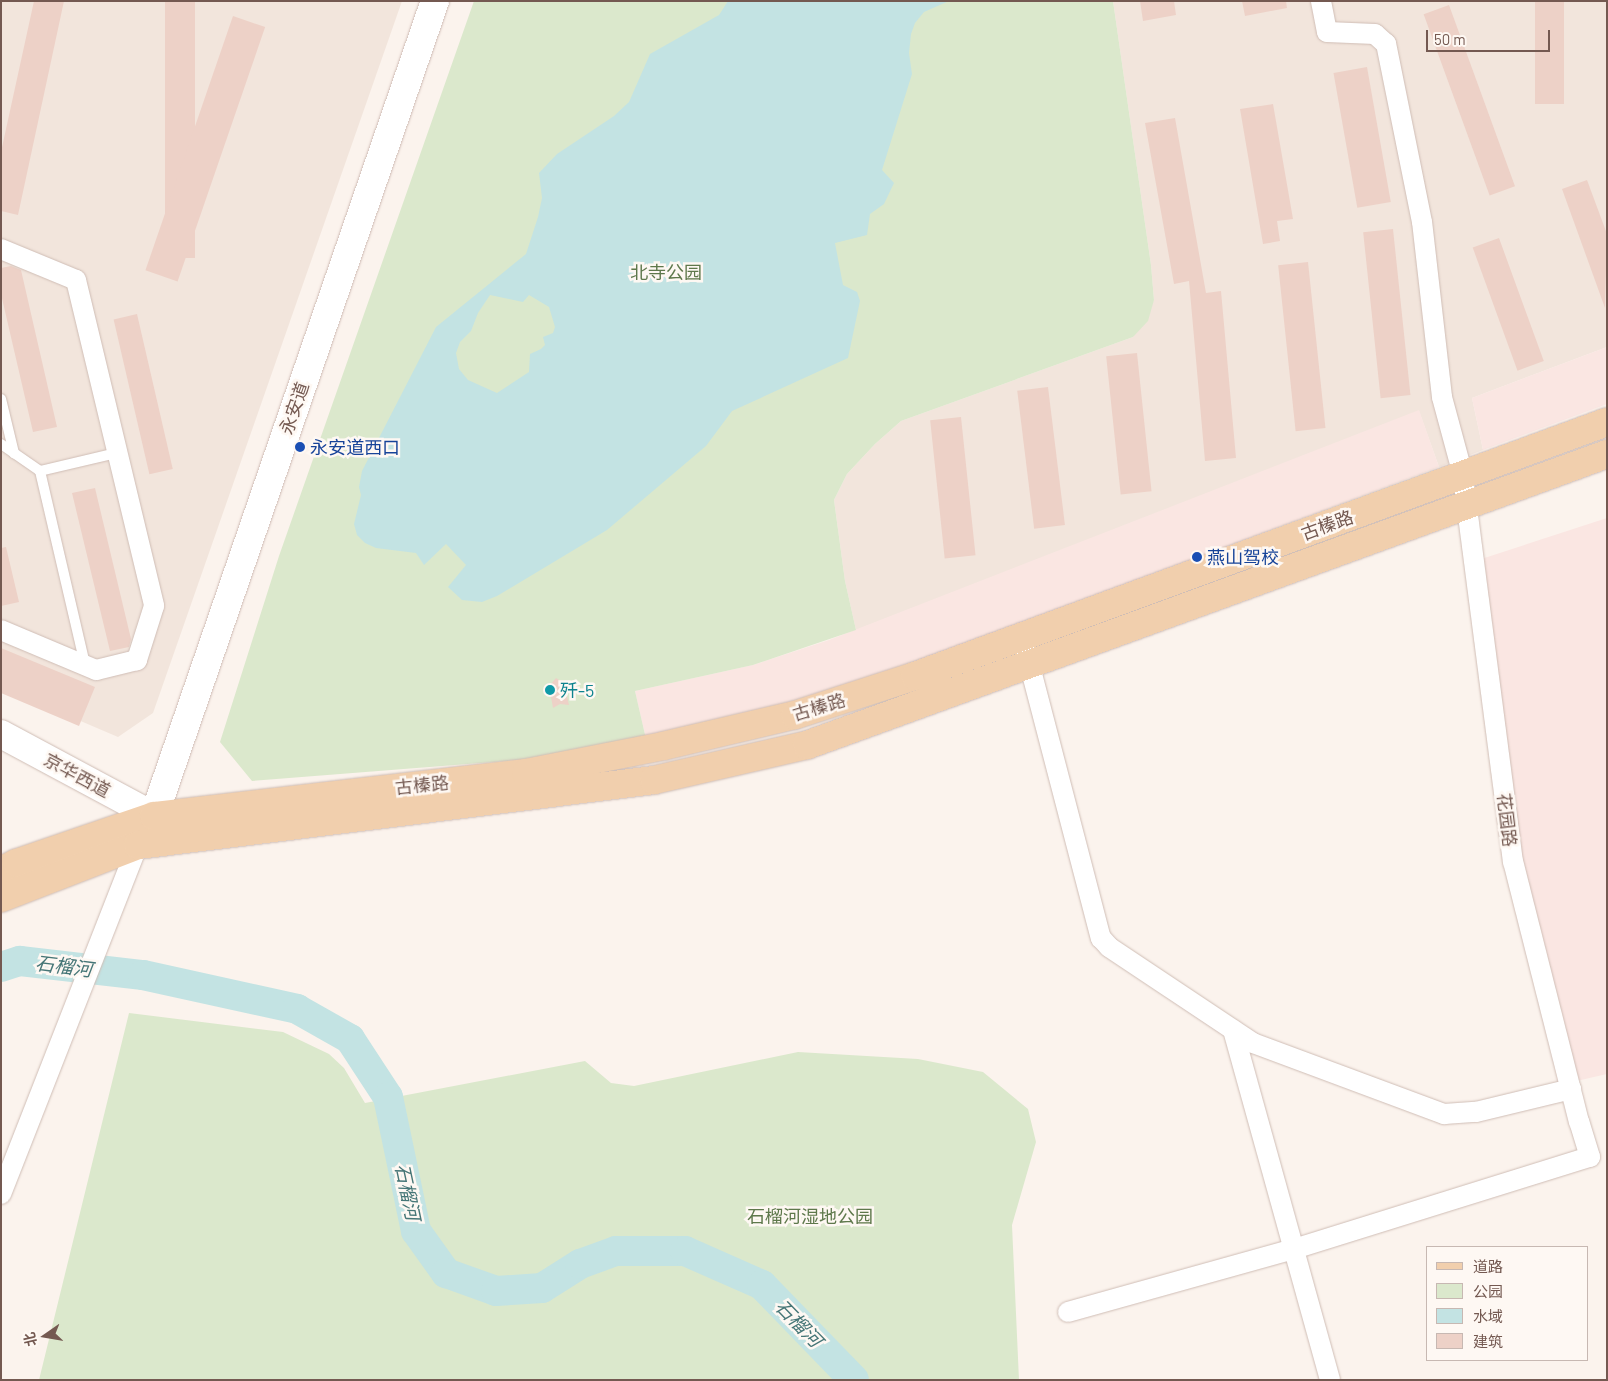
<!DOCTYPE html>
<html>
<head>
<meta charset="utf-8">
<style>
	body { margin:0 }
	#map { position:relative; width:1608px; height:1381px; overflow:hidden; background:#fbf3ed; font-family:Barlow,"Noto Sans SC",sans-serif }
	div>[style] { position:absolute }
	.residential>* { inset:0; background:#f2e5dc }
	.commercial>* { inset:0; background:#fae6e2 }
	.green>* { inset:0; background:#dbe8cc }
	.water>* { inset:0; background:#c3e3e3 }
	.river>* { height:30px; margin:-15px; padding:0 15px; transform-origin:15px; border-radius:15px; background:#c3e3e3 }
	.building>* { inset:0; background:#edd1c7; transform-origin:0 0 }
	.roads { filter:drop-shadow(0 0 1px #cfbdb5) drop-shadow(0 0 1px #cfbdb5) }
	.service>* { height:10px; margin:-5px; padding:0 5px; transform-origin:5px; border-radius:5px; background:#fff }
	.minor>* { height:20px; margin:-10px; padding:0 10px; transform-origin:10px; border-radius:10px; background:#fff }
	.secondary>* { height:28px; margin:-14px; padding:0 14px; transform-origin:14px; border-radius:14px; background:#fff }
	.primary>* { height:28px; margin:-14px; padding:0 14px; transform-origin:14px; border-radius:14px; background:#f1cfad }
	.dots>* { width:14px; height:14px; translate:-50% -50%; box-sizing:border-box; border:2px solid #fef8f3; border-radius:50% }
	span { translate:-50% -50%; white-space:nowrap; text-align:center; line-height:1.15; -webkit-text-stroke:5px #fef8f3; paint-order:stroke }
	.park-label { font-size:18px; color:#5e784b }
	.street-label { font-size:18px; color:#745951 }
	.transit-label { font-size:18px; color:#164399 }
	.left { translate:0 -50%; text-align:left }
	.culture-label { font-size:18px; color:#0d838f }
	.water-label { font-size:19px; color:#467677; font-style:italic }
	.frame { position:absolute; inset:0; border:2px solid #745951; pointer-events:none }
	.legend { position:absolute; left:1426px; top:1246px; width:162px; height:115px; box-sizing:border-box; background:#fef8f3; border:1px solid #c7b8b2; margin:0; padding:6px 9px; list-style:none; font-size:15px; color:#745951 }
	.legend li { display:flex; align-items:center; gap:10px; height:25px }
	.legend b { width:25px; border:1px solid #c7b8b2 }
	.north { position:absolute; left:20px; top:1311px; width:50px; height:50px; -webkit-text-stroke:4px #fef8f3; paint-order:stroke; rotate:257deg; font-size:14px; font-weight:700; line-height:20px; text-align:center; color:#745951 }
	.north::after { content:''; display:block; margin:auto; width:18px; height:22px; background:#745951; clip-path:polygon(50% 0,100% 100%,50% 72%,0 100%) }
	.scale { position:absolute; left:1426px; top:30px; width:124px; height:22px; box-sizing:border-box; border:2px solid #745951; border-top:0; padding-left:6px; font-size:15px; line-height:18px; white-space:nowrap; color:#745951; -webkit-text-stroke:4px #fef8f3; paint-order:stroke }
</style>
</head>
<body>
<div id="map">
	<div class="residential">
		<i style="clip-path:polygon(1px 1px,402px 1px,153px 713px,118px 737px,1px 687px)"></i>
		<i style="clip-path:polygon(1113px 1px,1607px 1px,1607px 347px,1472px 398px,1483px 450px,1439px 467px,1419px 411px,856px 630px,845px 581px,834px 500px,847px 474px,875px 444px,901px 421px,1133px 337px,1154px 300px,1151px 265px)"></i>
	</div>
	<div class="commercial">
		<i style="clip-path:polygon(1607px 347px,1607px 404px,1483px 450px,1472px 398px)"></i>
		<i style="clip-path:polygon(1419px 410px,1439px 467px,904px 667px,767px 712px,646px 739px,635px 691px,753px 665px,829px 640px)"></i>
		<i style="clip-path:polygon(1607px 518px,1607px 1074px,1559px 1085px,1506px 867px,1469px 563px)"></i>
	</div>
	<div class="green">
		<i style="clip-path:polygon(474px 1px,1113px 1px,1151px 265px,1154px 300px,1148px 321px,1133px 337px,901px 421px,875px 444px,847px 474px,834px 500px,845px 581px,856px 630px,753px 665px,635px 691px,646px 739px,544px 758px,252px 781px,220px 742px,279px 556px)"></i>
		<i style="clip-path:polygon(129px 1013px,283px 1032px,329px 1054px,344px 1068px,365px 1103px,585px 1061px,611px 1083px,634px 1086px,798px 1052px,918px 1059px,983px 1072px,1028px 1109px,1036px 1142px,1012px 1225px,1019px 1380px,39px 1380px)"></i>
	</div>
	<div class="water">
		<i style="clip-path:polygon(evenodd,728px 1px,949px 1px,924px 12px,915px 23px,911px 34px,909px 53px,912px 74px,882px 170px,894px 183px,884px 204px,870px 214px,867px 235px,835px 243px,843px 285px,857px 292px,860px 301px,848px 358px,732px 411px,706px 446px,607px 530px,497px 596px,482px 602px,462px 600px,448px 587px,466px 565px,446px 544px,424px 565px,416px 553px,376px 548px,365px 543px,357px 535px,354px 524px,361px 495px,359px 487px,362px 471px,436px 327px,526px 254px,538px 217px,542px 198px,539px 173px,557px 154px,614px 116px,629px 102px,650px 54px,719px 15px,728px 1px,490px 295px,523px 302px,529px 295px,549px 307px,555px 327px,553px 333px,543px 337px,545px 345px,541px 349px,530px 354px,529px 372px,497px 393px,468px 380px,459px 369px,456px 353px,460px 342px,471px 331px,478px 313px,490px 295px)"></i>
	</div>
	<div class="river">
		<i style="left:1px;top:967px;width:20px;rotate:-18deg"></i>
		<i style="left:20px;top:961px;width:124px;rotate:6.5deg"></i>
		<i style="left:143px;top:975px;width:158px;rotate:12.4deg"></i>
		<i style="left:297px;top:1009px;width:61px;rotate:29.5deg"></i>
		<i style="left:350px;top:1039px;width:69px;rotate:56.8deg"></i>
		<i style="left:388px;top:1097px;width:137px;rotate:78.2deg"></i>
		<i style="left:416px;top:1231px;width:52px;rotate:54.5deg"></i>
		<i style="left:446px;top:1273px;width:53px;rotate:19.8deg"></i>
		<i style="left:496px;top:1291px;width:46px;rotate:-3.7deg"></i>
		<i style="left:542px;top:1288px;width:45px;rotate:-32.3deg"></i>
		<i style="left:580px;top:1264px;width:38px;rotate:-20deg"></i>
		<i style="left:616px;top:1251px;width:69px"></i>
		<i style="left:685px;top:1251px;width:84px;rotate:23.8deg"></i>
		<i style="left:762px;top:1285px;width:132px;rotate:45.9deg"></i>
	</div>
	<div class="building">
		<i style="clip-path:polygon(34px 1px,64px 1px,18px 215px,1px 211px,1px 152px)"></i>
		<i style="left:165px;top:1px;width:30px;height:257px"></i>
		<i style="clip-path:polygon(1140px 1px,1174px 1px,1176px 15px,1143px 21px)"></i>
		<i style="clip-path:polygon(1242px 1px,1286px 1px,1287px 8px,1245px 16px)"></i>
		<i style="left:1535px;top:1px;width:29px;height:103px"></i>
		<i style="left:1449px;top:5px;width:193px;height:27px;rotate:70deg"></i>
		<i style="left:233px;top:16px;width:34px;height:269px;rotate:19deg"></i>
		<i style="left:1367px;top:67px;width:137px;height:34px;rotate:80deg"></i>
		<i style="clip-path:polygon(1273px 104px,1293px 219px,1277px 221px,1280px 241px,1263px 244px,1240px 109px)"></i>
		<i style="clip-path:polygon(1175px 118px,1206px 293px,1221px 291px,1236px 458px,1205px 461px,1189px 281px,1174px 284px,1145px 123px)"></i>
		<i style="clip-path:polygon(1587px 180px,1607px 234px,1605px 308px,1562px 189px)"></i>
		<i style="left:1393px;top:229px;width:167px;height:30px;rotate:84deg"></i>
		<i style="left:1499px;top:238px;width:131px;height:28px;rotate:70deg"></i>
		<i style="left:1308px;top:262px;width:167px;height:30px;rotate:84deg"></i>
		<i style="clip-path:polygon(11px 266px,21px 270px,57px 427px,33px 432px,1px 294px,1px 268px)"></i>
		<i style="left:137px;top:314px;width:159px;height:24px;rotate:77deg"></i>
		<i style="left:1137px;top:353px;width:139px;height:31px;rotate:84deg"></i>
		<i style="left:1048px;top:387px;width:139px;height:31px;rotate:83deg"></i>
		<i style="left:961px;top:417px;width:139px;height:31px;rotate:84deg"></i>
		<i style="clip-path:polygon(95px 488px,131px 639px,129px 647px,110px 651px,72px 493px)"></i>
		<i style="clip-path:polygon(6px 547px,19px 602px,1px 606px,1px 548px)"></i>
		<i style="clip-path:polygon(1px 648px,95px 687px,79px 726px,1px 693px)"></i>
		<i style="clip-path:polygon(556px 678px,564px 683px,569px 705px,560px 704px,553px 708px,549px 686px)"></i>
	</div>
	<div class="roads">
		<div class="service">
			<i style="left:1px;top:399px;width:56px;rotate:76.5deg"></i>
			<i style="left:1px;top:444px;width:47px;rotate:34.7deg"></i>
			<i style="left:40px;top:471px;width:79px;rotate:-13.2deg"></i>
			<i style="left:40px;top:471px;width:199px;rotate:76.9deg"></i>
		</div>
		<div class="minor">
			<i style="left:1px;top:249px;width:81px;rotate:22.5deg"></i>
			<i style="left:76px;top:280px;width:335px;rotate:76.5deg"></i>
			<i style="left:154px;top:606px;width:57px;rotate:107.5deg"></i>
			<i style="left:137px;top:660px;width:42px;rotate:166.3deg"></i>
			<i style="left:96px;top:670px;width:103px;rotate:-157.2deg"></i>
			<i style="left:1026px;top:651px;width:297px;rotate:75.4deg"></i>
			<i style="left:1101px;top:938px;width:12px;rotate:48deg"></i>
			<i style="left:1109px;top:947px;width:173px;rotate:33.7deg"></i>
			<i style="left:1253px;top:1043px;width:204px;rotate:20.4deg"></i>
			<i style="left:1444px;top:1114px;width:32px;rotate:-4deg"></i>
			<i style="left:1476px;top:1112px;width:98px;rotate:-13.6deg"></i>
			<i style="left:1233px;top:1030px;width:363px;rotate:74.5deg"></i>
			<i style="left:1px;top:1194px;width:375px;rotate:-68.6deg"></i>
			<i style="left:1068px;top:1312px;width:235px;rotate:-15.6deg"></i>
			<i style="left:1294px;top:1249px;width:310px;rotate:-17.3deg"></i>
			<i style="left:1590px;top:1157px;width:37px;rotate:-107deg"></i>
			<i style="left:1579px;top:1122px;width:268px;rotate:-104.2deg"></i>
			<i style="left:1513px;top:862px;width:390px;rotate:-97.4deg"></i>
			<i style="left:1463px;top:475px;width:81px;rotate:-105.1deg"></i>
			<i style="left:1442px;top:397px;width:176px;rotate:-96.5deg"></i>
			<i style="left:1422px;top:222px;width:182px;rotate:-101.4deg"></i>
			<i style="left:1386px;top:44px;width:15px;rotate:-138deg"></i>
			<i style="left:1375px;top:34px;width:48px;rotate:-177.6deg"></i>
			<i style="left:1327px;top:32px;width:32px;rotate:-101deg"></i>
		</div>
		<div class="secondary">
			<i style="left:1px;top:734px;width:174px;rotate:28.2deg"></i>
			<i style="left:143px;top:835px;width:22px;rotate:-60deg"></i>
			<i style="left:154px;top:816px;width:862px;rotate:-70.98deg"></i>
		</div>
		<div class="primary">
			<i style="left:1px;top:871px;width:18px;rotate:-27deg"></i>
			<i style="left:17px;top:863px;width:145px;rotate:-18.9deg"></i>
			<i style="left:154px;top:816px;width:374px;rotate:-6.6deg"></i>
			<i style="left:526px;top:773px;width:140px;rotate:-11.1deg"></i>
			<i style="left:663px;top:746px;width:136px;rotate:-13.2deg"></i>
			<i style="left:795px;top:715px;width:126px;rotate:-18deg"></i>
			<i style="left:915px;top:676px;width:737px;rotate:-20.16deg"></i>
			<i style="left:1px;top:898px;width:147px;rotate:-21.1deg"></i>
			<i style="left:138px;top:845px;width:520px;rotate:-7.18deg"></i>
			<i style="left:654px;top:780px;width:157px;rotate:-12.9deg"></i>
			<i style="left:807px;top:745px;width:851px;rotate:-19.99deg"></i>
		</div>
	</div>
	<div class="dots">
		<i style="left:300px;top:447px;background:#1a4fb4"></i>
		<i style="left:1197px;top:557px;background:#1a4fb4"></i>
		<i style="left:550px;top:690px;background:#0f9aa8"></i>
	</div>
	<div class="park-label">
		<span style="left:666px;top:272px">北寺公园</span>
		<span style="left:810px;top:1216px">石榴河湿地公园</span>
	</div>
	<div class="street-label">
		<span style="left:294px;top:408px;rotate:-71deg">永安道</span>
		<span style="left:1327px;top:525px;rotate:-20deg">古榛路</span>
		<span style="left:819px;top:707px;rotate:-17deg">古榛路</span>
		<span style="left:77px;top:775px;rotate:28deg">京华西道</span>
		<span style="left:422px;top:785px;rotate:-6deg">古榛路</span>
		<span style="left:1507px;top:820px;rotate:83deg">花园路</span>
	</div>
	<div class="transit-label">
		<span class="left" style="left:310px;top:447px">永安道西口</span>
		<span class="left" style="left:1207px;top:557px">燕山驾校</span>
	</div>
	<div class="culture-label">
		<span class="left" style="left:560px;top:690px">歼-5</span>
	</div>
	<div class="water-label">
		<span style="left:64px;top:966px;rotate:7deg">石榴河</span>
		<span style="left:408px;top:1192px;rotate:78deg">石榴河</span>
		<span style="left:799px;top:1323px;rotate:46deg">石榴河</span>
	</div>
	<div class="frame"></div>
	<ul class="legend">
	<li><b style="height:6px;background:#f1cfad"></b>道路</li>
	<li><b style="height:14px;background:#dbe8cc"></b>公园</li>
	<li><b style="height:14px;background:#c3e3e3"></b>水域</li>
	<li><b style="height:14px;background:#edd1c7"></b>建筑</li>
	</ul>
	<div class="north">北</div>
	<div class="scale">50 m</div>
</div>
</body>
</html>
